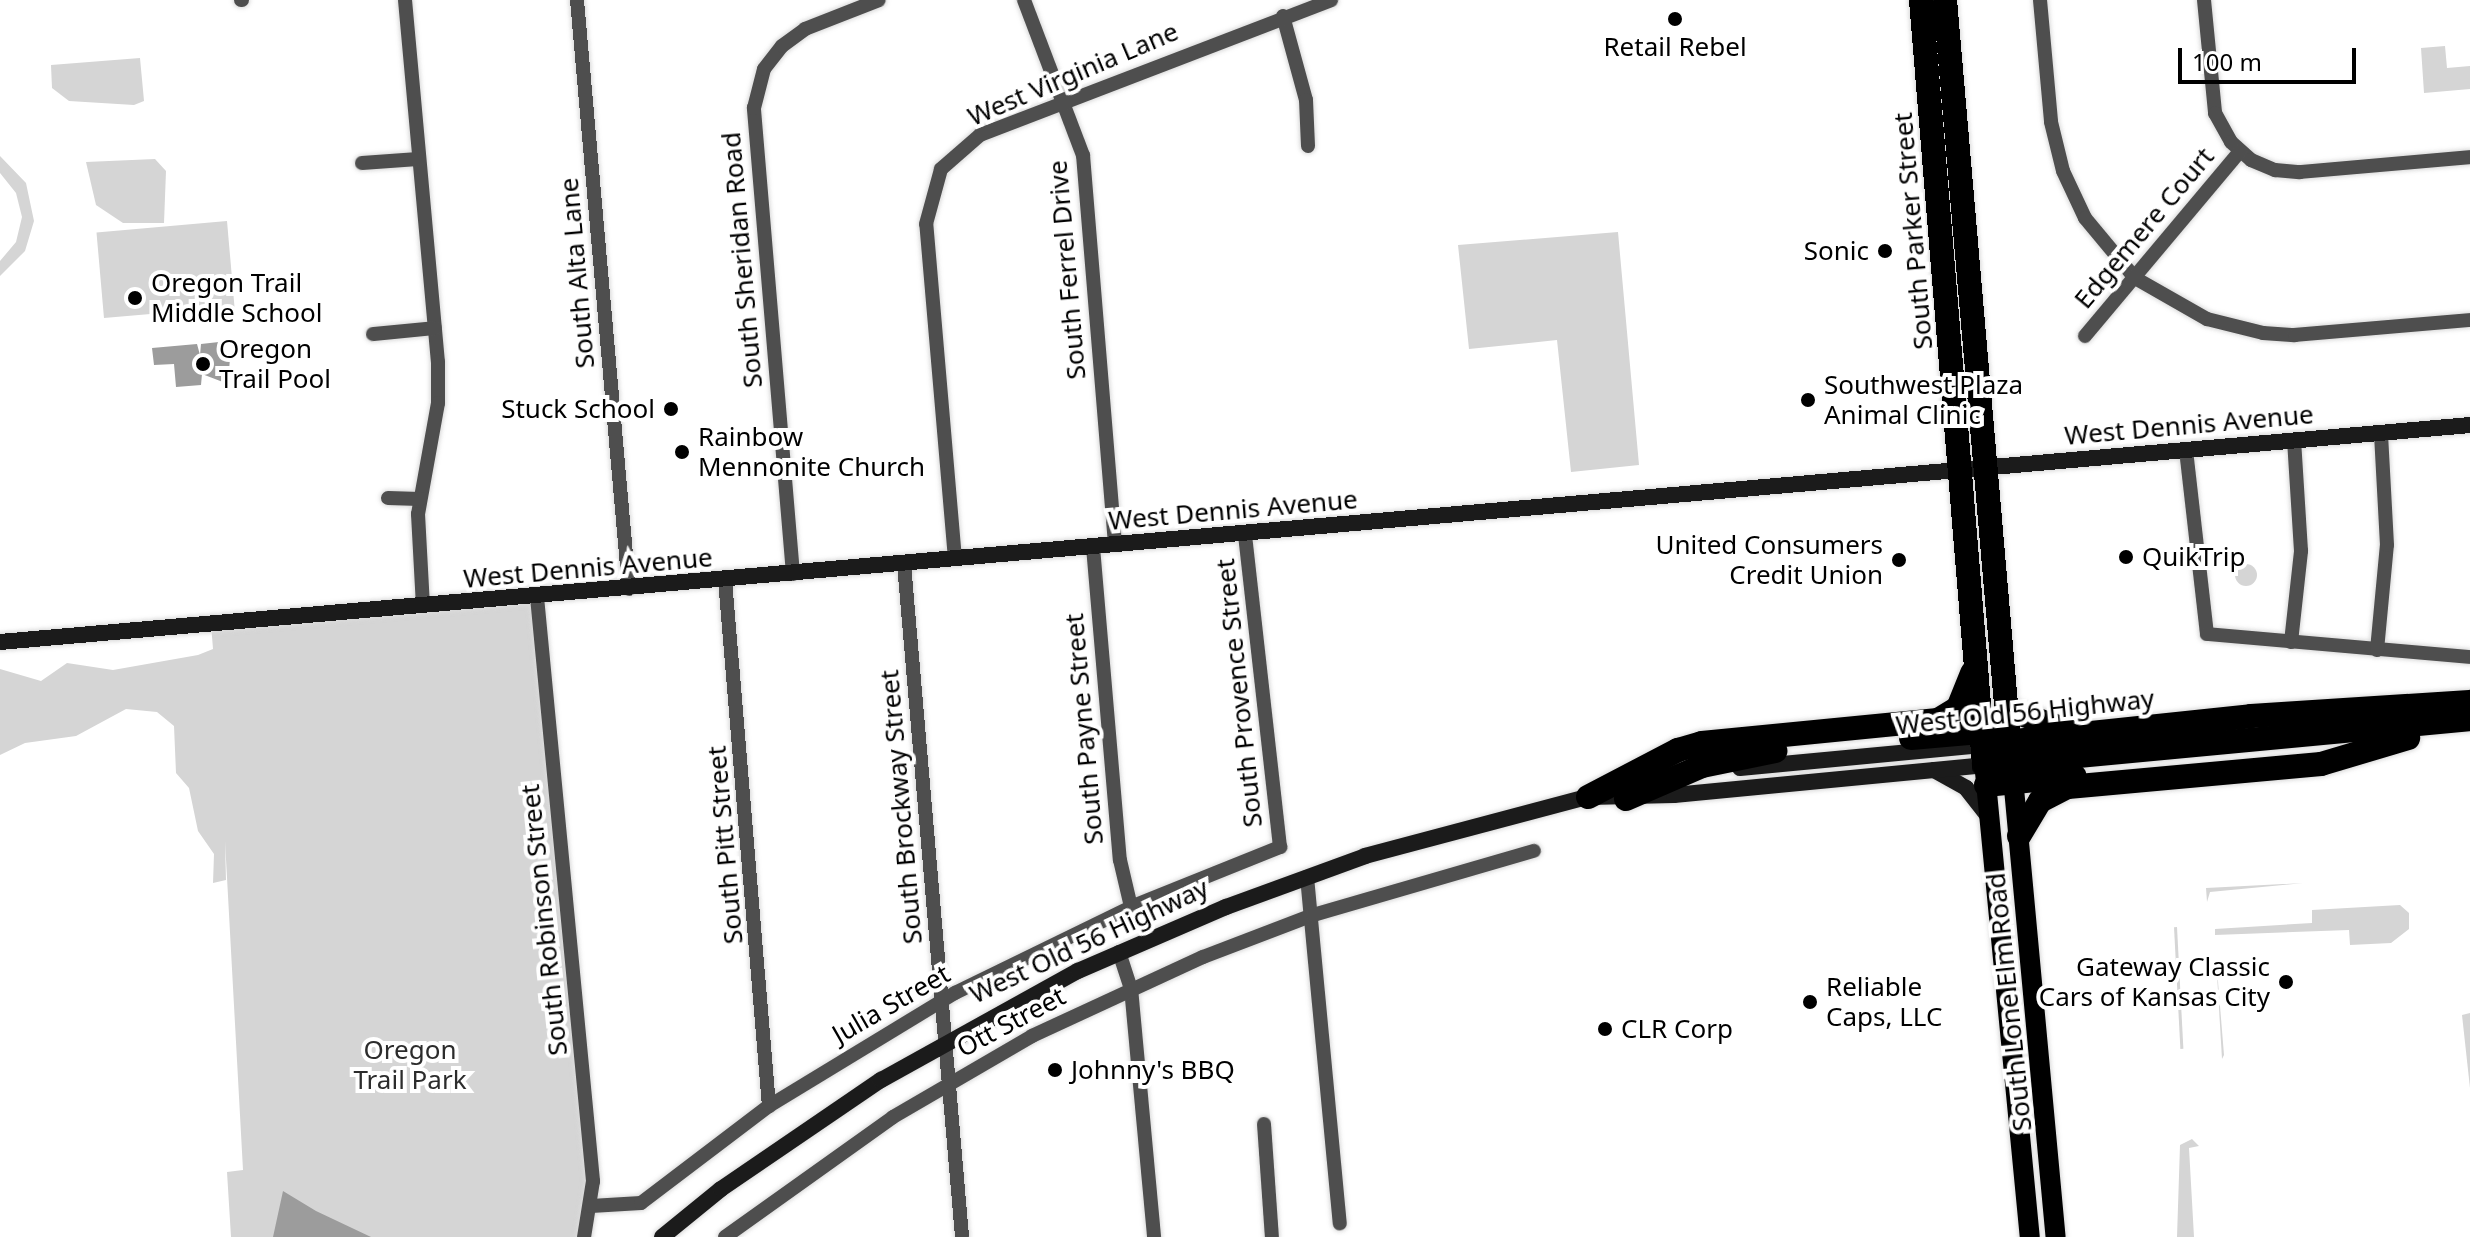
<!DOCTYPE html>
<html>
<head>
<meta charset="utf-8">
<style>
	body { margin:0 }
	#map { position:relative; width:2470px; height:1237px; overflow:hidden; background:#fff; font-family:"Noto Sans",sans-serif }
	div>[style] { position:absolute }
	.green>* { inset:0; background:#d5d5d5; transform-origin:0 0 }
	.round { border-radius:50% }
	.water>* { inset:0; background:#9c9c9c }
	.roads { filter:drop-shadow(0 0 2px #dbdbdb) drop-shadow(0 0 2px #dbdbdb) }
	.street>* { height:14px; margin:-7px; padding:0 7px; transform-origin:7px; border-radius:7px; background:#4e4e4e }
	.secondary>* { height:16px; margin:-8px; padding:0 8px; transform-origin:8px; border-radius:8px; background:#1b1b1b }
	.primary>* { height:20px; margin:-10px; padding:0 10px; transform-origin:10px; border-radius:10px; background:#000 }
	.highway>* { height:24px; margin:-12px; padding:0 12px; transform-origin:12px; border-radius:12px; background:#000 }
	.dots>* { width:22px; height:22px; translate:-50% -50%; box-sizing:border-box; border:4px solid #fff; border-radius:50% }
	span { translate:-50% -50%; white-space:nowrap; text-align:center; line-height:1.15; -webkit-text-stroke:8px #fff; paint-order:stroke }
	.poi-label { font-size:26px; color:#000 }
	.right { translate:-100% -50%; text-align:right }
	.left { translate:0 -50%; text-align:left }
	.street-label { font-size:26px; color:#000 }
	.park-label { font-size:26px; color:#2c2c2c }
	.scale { position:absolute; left:2178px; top:48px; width:178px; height:36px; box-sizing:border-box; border:4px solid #000; border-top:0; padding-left:10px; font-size:24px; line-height:28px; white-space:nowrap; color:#000; -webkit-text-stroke:6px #fff; paint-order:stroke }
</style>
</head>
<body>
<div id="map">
	<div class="green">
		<i style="clip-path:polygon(2445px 46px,2447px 68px,2470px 66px,2470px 89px,2424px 93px,2421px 48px)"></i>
		<i style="clip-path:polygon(140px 58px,144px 101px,134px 105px,69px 101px,52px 88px,51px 65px)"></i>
		<i style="clip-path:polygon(0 156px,26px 183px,34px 221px,25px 251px,0 276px,0 261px,16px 242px,22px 217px,16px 193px,0 173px)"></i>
		<i style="clip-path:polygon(155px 159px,166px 171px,164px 223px,123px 223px,96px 205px,86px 162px)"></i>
		<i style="left:227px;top:221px;width:86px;height:131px;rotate:85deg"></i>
		<i style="clip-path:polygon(1618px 232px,1639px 465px,1571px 472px,1557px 340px,1469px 349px,1458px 245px)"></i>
		<i class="round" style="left:2235px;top:564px;width:22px;height:22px"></i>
		<i style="clip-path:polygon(537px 597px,593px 1181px,584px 1237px,231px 1237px,227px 1172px,243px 1170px,225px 841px,226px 880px,213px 883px,214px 854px,198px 831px,189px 788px,176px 773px,174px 726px,157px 712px,126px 709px,76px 736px,25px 743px,0 755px,0 669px,41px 681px,67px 663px,113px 670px,198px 655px,213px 649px,211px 624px)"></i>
		<i style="clip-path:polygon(2303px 883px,2210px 892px,2207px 902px,2206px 888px)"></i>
		<i style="clip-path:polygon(2400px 905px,2409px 913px,2409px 929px,2391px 943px,2350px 945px,2349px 930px,2215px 935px,2215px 929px,2312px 923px,2312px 910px)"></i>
		<i style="left:2177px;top:927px;width:122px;height:3px;rotate:87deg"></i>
		<i style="clip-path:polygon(2216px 957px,2224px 1055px,2222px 1059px)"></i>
		<i style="clip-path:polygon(2470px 1013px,2470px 1088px,2462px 1015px)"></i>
		<i style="clip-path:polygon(2192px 1139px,2199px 1146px,2189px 1148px,2194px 1237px,2177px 1237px,2180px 1145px)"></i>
	</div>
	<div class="water">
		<i style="clip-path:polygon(219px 342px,230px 358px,228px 384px,202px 374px,201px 385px,176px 387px,174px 364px,154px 365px,152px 348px,197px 344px,200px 355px,201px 344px)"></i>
		<i style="clip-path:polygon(283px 1191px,316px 1211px,371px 1237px,273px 1237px)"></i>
	</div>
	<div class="roads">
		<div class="street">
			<i style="left:241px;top:0;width:1px"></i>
			<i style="left:405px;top:0;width:364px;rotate:84.8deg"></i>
			<i style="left:438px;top:362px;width:41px;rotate:90deg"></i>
			<i style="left:438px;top:403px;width:113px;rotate:100.2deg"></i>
			<i style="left:418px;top:514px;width:92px;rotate:86.9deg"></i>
			<i style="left:577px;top:0;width:591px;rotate:84.95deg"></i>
			<i style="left:1024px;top:0;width:166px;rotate:69.2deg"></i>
			<i style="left:1083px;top:155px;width:391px;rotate:85.3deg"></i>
			<i style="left:2040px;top:0;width:122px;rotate:84.8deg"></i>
			<i style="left:2051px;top:122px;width:50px;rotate:76.2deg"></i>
			<i style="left:2063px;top:171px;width:52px;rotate:64.9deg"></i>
			<i style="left:2085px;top:218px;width:78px;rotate:50.2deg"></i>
			<i style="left:2135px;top:278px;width:83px;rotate:29.7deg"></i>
			<i style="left:2207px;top:319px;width:58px;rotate:14deg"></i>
			<i style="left:2263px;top:333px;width:32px;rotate:4deg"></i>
			<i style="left:2295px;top:335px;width:176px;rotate:-4.9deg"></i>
			<i style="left:2204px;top:0;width:114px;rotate:84.4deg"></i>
			<i style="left:2215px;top:113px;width:33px;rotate:61deg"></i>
			<i style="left:2231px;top:142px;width:27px;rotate:42deg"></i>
			<i style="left:2251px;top:160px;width:26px;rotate:23deg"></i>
			<i style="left:2275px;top:170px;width:25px;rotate:5deg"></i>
			<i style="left:2300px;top:172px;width:171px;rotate:-5deg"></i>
			<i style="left:1283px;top:16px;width:87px;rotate:74.7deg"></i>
			<i style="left:1306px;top:100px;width:46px;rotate:87.5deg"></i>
			<i style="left:362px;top:163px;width:56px;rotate:-4.1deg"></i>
			<i style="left:373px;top:334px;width:62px;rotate:-5.5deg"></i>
			<i style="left:2085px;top:336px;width:241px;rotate:-50deg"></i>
			<i style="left:2186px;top:450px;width:185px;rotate:83.5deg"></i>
			<i style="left:2207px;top:634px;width:264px;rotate:5deg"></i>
			<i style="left:388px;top:498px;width:32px;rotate:2deg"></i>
			<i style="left:1093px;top:547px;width:314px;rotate:85.1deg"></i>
			<i style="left:1120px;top:860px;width:48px;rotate:76.8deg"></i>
			<i style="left:955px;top:559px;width:336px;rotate:-94.9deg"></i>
			<i style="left:926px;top:224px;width:57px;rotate:-74.7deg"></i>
			<i style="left:941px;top:169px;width:52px;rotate:-41.1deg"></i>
			<i style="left:980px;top:135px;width:376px;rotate:-21deg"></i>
			<i style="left:904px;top:564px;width:675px;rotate:85.07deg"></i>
			<i style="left:793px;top:574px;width:468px;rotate:-94.8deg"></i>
			<i style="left:754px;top:108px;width:40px;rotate:-75.6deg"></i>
			<i style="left:764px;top:69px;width:29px;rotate:-52deg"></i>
			<i style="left:782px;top:46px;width:29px;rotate:-36deg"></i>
			<i style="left:805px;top:29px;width:79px;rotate:-21.4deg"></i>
			<i style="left:725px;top:580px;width:528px;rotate:85.22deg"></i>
			<i style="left:537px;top:597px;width:587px;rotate:84.52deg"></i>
			<i style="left:593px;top:1181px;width:57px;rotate:99.1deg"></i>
			<i style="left:2291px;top:642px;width:92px;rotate:-83.7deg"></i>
			<i style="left:2301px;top:551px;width:111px;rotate:-93.6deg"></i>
			<i style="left:2377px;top:650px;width:105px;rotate:-84.6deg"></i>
			<i style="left:2387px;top:545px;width:112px;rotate:-93.1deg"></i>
			<i style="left:1307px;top:877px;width:348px;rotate:84.6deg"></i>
			<i style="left:1119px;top:952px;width:38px;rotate:72deg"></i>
			<i style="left:1131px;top:988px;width:250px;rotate:84.7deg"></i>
			<i style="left:1264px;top:1124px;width:113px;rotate:86deg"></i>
			<i style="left:591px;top:1206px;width:50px;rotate:-3.4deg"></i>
			<i style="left:641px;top:1203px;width:161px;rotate:-37.2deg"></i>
			<i style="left:769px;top:1106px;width:218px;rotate:-31.3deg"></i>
			<i style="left:955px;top:993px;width:196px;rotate:-26deg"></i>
			<i style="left:1131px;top:907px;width:161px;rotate:-21.9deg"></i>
			<i style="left:1280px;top:847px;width:316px;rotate:-96.4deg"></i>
			<i style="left:725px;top:1237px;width:206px;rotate:-35.5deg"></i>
			<i style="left:893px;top:1117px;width:161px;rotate:-30.2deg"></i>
			<i style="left:1032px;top:1036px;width:188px;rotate:-24.8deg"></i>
			<i style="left:1203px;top:957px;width:118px;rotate:-20.9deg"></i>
			<i style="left:1313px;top:915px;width:230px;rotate:-16.2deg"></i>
		</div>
		<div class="secondary">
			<i style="left:0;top:642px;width:2480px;rotate:-5.02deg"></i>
			<i style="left:1740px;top:768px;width:243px;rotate:-5.4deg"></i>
			<i style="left:1934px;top:770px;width:37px;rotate:29deg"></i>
			<i style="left:1966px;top:788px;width:36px;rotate:52deg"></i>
			<i style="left:1589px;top:797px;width:85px;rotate:-1.3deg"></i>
			<i style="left:1674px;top:795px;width:311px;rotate:-5.5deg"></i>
			<i style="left:662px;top:1237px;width:76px;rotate:-39.1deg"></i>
			<i style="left:721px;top:1189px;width:194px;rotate:-34.3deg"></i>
			<i style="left:881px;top:1080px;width:225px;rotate:-29deg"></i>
			<i style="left:1078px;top:971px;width:161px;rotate:-23.4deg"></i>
			<i style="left:1226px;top:907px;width:148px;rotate:-20.1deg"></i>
			<i style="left:1365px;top:856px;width:238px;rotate:-14.9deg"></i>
		</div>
		<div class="primary">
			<i style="left:2012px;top:767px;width:472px;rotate:84.7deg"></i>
			<i style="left:1985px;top:772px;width:467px;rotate:84.5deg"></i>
		</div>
		<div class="highway">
			<i style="left:1921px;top:0;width:768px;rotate:85.29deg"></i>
			<i style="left:1984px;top:765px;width:488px;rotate:-5.4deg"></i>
			<i style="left:1945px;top:0;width:765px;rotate:85.05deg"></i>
			<i style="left:2009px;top:710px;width:61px;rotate:19deg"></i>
			<i style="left:1911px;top:738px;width:69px;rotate:-5deg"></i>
			<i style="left:1980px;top:732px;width:15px;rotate:-28deg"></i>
			<i style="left:1996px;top:743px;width:256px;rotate:-6deg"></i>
			<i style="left:2251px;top:716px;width:219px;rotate:-3.7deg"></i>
			<i style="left:1986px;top:785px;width:89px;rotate:-5.8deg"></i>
			<i style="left:1588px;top:797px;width:102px;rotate:-27.6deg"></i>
			<i style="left:1678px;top:750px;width:25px;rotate:-16deg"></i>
			<i style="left:1702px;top:743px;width:237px;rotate:-5.6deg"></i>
			<i style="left:1938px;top:720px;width:23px;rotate:-31deg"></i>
			<i style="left:1958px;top:708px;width:38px;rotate:-68deg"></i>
			<i style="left:1626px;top:799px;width:83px;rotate:-23.5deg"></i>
			<i style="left:1702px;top:766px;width:75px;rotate:-11.6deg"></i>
			<i style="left:2019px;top:836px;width:41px;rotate:-59deg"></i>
			<i style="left:2040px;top:801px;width:31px;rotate:-27deg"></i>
			<i style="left:2068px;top:787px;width:254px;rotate:-5.2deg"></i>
			<i style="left:2321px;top:764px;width:91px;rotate:-16.6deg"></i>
		</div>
	</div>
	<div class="dots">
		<i style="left:1675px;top:19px;background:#000"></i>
		<i style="left:1885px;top:251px;background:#000"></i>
		<i style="left:135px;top:298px;background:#000"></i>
		<i style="left:203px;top:364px;background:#000"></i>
		<i style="left:1808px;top:400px;background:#000"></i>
		<i style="left:671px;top:409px;background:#000"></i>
		<i style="left:682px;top:452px;background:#000"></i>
		<i style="left:2126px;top:557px;background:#000"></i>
		<i style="left:1899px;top:560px;background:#000"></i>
		<i style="left:2286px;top:982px;background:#000"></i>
		<i style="left:1810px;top:1002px;background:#000"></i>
		<i style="left:1605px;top:1029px;background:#000"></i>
		<i style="left:1055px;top:1070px;background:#000"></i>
	</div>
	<div class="poi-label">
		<span style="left:1675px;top:47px">Retail Rebel</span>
		<span class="right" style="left:1869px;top:251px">Sonic</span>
		<span class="left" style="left:151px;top:298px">Oregon Trail<br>Middle School</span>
		<span class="left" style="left:219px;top:364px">Oregon<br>Trail Pool</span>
		<span class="left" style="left:1824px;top:400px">Southwest Plaza<br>Animal Clinic</span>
		<span class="right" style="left:655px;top:409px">Stuck School</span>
		<span class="left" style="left:698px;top:452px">Rainbow<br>Mennonite Church</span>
		<span class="right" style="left:1883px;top:560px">United Consumers<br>Credit Union</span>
		<span class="left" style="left:2142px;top:557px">QuikTrip</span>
		<span class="right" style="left:2270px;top:982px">Gateway Classic<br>Cars of Kansas City</span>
		<span class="left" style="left:1826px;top:1002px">Reliable<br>Caps, LLC</span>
		<span class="left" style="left:1621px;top:1029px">CLR Corp</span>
		<span class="left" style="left:1071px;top:1070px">Johnny's BBQ</span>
	</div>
	<div class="street-label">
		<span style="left:1073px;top:74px;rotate:-23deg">West Virginia Lane</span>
		<span style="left:2144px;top:228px;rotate:-50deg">Edgemere Court</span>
		<span style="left:1913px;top:231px;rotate:-95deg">South Parker Street</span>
		<span style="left:742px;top:260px;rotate:-95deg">South Sheridan Road</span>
		<span style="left:1067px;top:270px;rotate:-95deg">South Ferrel Drive</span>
		<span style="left:577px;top:273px;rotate:-95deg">South Alta Lane</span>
		<span style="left:2189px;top:425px;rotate:-5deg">West Dennis Avenue</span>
		<span style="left:1233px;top:510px;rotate:-5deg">West Dennis Avenue</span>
		<span style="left:588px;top:568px;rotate:-5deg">West Dennis Avenue</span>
		<span style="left:1239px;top:693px;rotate:-96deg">South Provence Street</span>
		<span style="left:2025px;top:712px;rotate:-6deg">West Old 56 Highway</span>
		<span style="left:1084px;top:729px;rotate:-95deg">South Payne Street</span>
		<span style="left:901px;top:807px;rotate:-95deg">South Brockway Street</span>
		<span style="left:725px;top:845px;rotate:-95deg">South Pitt Street</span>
		<span style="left:544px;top:920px;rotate:-96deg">South Robinson Street</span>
		<span style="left:1089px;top:941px;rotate:-25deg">West Old 56 Highway</span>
		<span style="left:2009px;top:1002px;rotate:-96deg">South Lone Elm Road</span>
		<span style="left:891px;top:1004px;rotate:-30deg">Julia Street</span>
		<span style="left:1011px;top:1022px;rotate:-28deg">Ott Street</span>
	</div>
	<div class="park-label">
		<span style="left:410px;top:1065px">Oregon<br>Trail Park</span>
	</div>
	<div class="scale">100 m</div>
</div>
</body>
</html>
